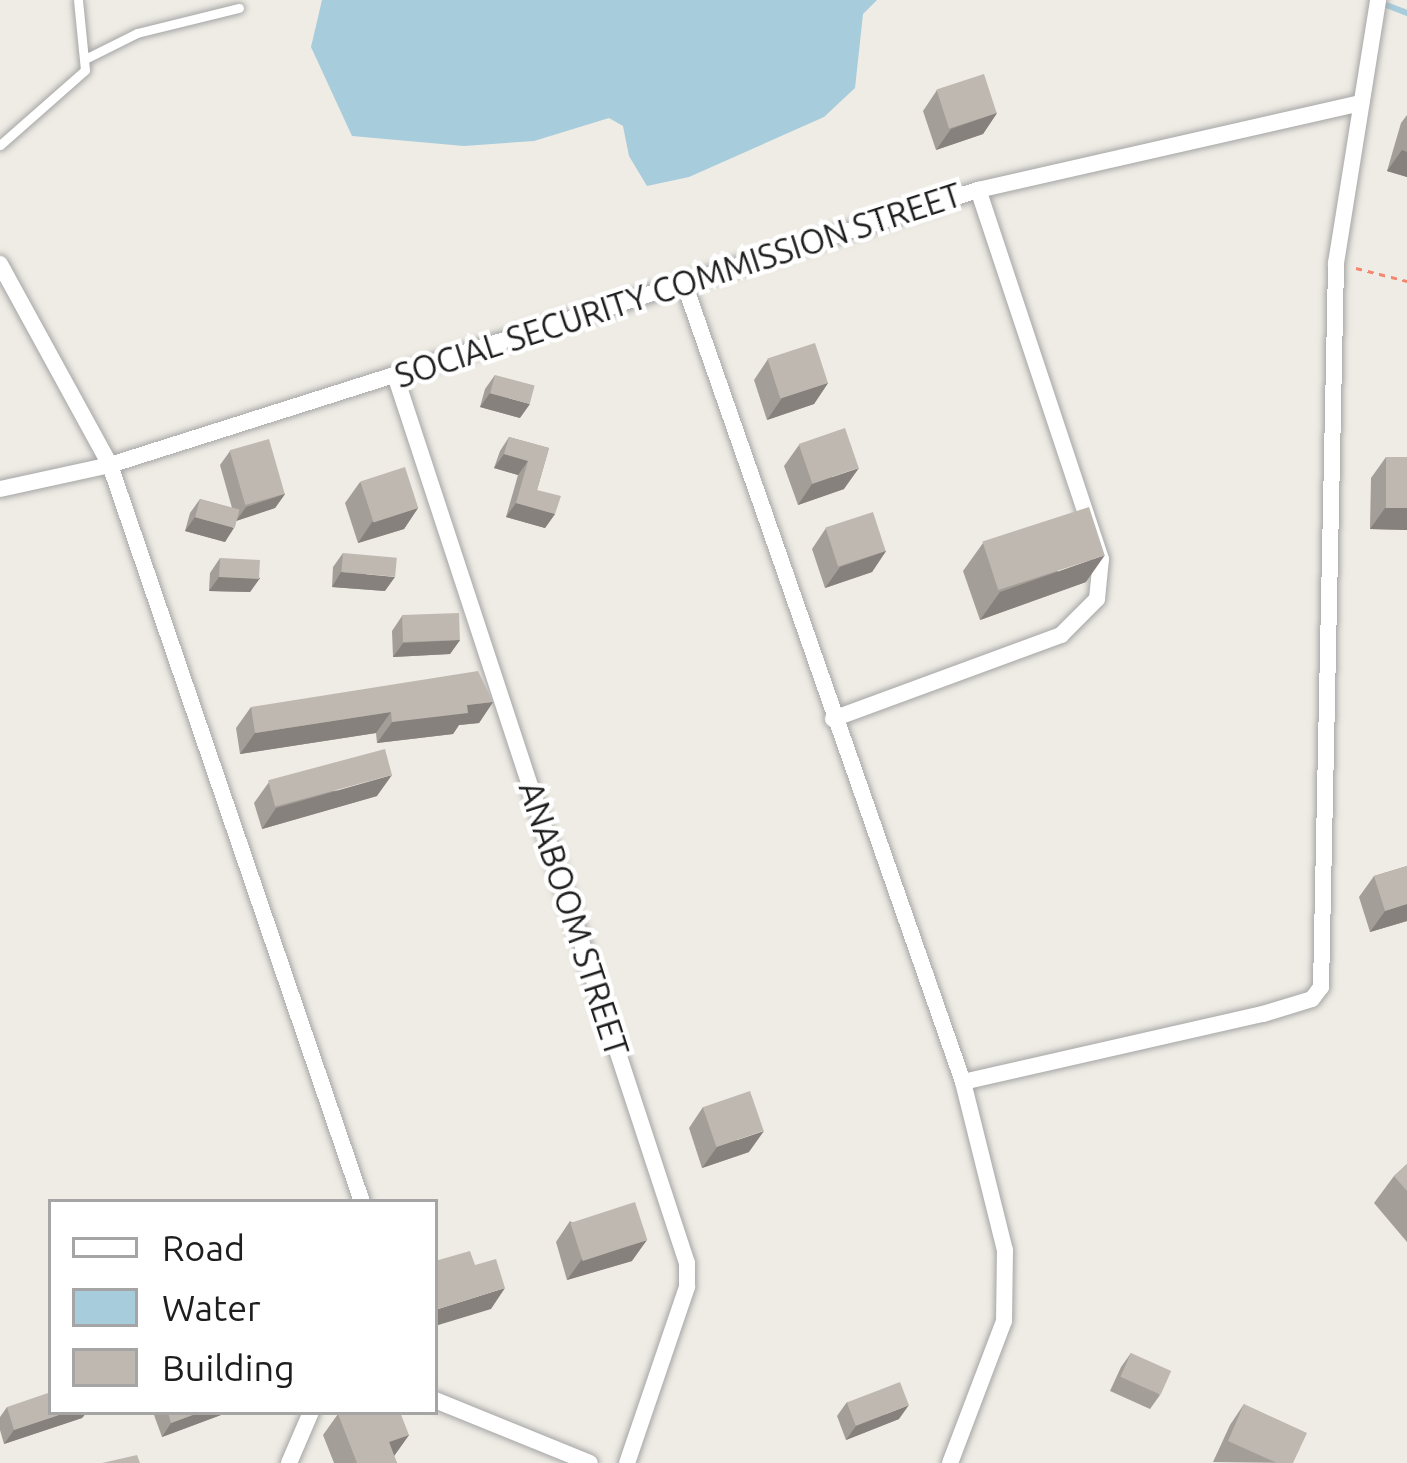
<!DOCTYPE html>
<html>
<head>
<meta charset="utf-8">
<style>
	body { margin:0 }
	#map { position:relative; width:1407px; height:1463px; overflow:hidden; background:#efece5; font-family:Ubuntu,sans-serif }
	div>[style] { position:absolute }
	.water>* { inset:0; background:#a7ccdb }
	.stream>* { height:6px; margin:-3px; padding:0 3px; transform-origin:3px; border-radius:3px; background:#a7ccdb }
	.path>* { height:3px; margin-top:-1.5px; transform-origin:0; background:repeating-linear-gradient(90deg,#f58670 0 6px,transparent 0 12px) }
	.roads { filter:drop-shadow(0 0 3px #a5a5a5) drop-shadow(0 0 3px #a5a5a5) }
	.service>* { height:9px; margin:-4.5px; padding:0 4.5px; transform-origin:4.5px; border-radius:4.5px; background:#fff }
	.minor>* { height:16px; margin:-8px; padding:0 8px; transform-origin:8px; border-radius:8px; background:#fff }
	.wall>* { inset:0; background:#a49e98 }
	.shaded-wall>* { inset:0; background:#86817c }
	.building>* { inset:0; background:#bfb8b1; transform-origin:0 0 }
	span { translate:-50% -50%; white-space:nowrap; text-align:center; line-height:1.15; -webkit-text-stroke:9px #fff; paint-order:stroke }
	.street-label { font-size:33px; color:#1e1e1e }
	.legend { position:absolute; left:48px; top:1199px; width:390px; height:216px; box-sizing:border-box; background:#fff; border:3px solid #a5a5a5; margin:0; padding:15px 21px; list-style:none; font-size:36px; color:#1e1e1e }
	.legend li { display:flex; align-items:center; gap:24px; height:60px }
	.legend b { width:60px; border:3px solid #a5a5a5 }
</style>
</head>
<body>
<div id="map">
	<div class="water">
		<i style="clip-path:polygon(322px 0,877px 0,863px 14px,855px 88px,824px 117px,689px 177px,647px 186px,629px 156px,623px 126px,609px 118px,534px 141px,464px 146px,352px 136px,311px 47px)"></i>
	</div>
	<div class="stream">
		<i style="left:1381px;top:3px;width:28px;rotate:21deg"></i>
	</div>
	<div class="path">
		<i style="left:1356px;top:268px;width:53px;rotate:14.3deg"></i>
	</div>
	<div class="roads">
		<div class="service">
			<i style="left:87px;top:58px;width:56px;rotate:-26.6deg"></i>
			<i style="left:137px;top:33px;width:105px;rotate:-13.8deg"></i>
			<i style="left:0;top:145px;width:113px;rotate:-41.4deg"></i>
			<i style="left:85px;top:70px;width:70px;rotate:-95.7deg"></i>
		</div>
		<div class="minor">
			<i style="left:0;top:264px;width:229px;rotate:61.3deg"></i>
			<i style="left:110px;top:465px;width:779px;rotate:71.12deg"></i>
			<i style="left:684px;top:283px;width:846px;rotate:70.75deg"></i>
			<i style="left:963px;top:1082px;width:173px;rotate:76deg"></i>
			<i style="left:1005px;top:1250px;width:71px;rotate:90.8deg"></i>
			<i style="left:1004px;top:1321px;width:152px;rotate:110.8deg"></i>
			<i style="left:395px;top:375px;width:935px;rotate:71.8deg"></i>
			<i style="left:687px;top:1263px;width:24px;rotate:90deg"></i>
			<i style="left:687px;top:1287px;width:186px;rotate:108.8deg"></i>
			<i style="left:0;top:489px;width:113px;rotate:-12.3deg"></i>
			<i style="left:110px;top:465px;width:911px;rotate:-17.58deg"></i>
			<i style="left:978px;top:190px;width:393px;rotate:-12.8deg"></i>
			<i style="left:833px;top:719px;width:243px;rotate:-20.2deg"></i>
			<i style="left:1061px;top:635px;width:51px;rotate:-45deg"></i>
			<i style="left:1097px;top:599px;width:40px;rotate:-84.3deg"></i>
			<i style="left:1101px;top:559px;width:389px;rotate:-108.4deg"></i>
			<i style="left:963px;top:1082px;width:308px;rotate:-12.8deg"></i>
			<i style="left:1263px;top:1014px;width:51px;rotate:-17deg"></i>
			<i style="left:1312px;top:999px;width:15px;rotate:-53deg"></i>
			<i style="left:1321px;top:987px;width:724px;rotate:-88.81deg"></i>
			<i style="left:1336px;top:263px;width:266px;rotate:-80.9deg"></i>
			<i style="left:435px;top:1400px;width:167px;rotate:22.1deg"></i>
			<i style="left:289px;top:1463px;width:56px;rotate:-66.7deg"></i>
		</div>
	</div>
	<div class="wall">
		<i style="clip-path:polygon(937px 90px,997px 113px,983px 134px,936px 150px,923px 111px)"></i>
		<i style="clip-path:polygon(1407px 115px,1407px 177px,1387px 171px,1401px 123px)"></i>
		<i style="clip-path:polygon(768px 359px,828px 383px,814px 404px,767px 420px,754px 380px)"></i>
		<i style="clip-path:polygon(495px 375px,520px 418px,480px 407px,485px 389px)"></i>
		<i style="clip-path:polygon(509px 437px,549px 448px,537px 490px,555px 514px,545px 528px,506px 517px,518px 475px,494px 468px,500px 451px)"></i>
		<i style="clip-path:polygon(799px 445px,844px 489px,798px 505px,784px 466px)"></i>
		<i style="clip-path:polygon(230px 451px,285px 494px,275px 508px,236px 521px,225px 542px,185px 531px,190px 513px,200px 499px,232px 508px,220px 465px)"></i>
		<i style="clip-path:polygon(1386px 457px,1407px 530px,1370px 529px,1371px 478px)"></i>
		<i style="clip-path:polygon(360px 482px,418px 508px,404px 529px,358px 543px,345px 503px)"></i>
		<i style="clip-path:polygon(826px 528px,886px 551px,872px 572px,825px 588px,812px 549px)"></i>
		<i style="clip-path:polygon(983px 543px,1086px 582px,980px 620px,963px 571px)"></i>
		<i style="clip-path:polygon(343px 553px,385px 591px,332px 587px,333px 567px)"></i>
		<i style="clip-path:polygon(220px 558px,260px 578px,250px 592px,209px 591px,210px 573px)"></i>
		<i style="clip-path:polygon(402px 616px,460px 640px,450px 654px,393px 657px,392px 631px)"></i>
		<i style="clip-path:polygon(493px 702px,479px 723px,459px 725px,453px 734px,377px 743px,376px 733px,240px 754px,236px 728px,251px 707px)"></i>
		<i style="clip-path:polygon(269px 782px,377px 796px,262px 829px,254px 803px)"></i>
		<i style="clip-path:polygon(1407px 866px,1407px 921px,1370px 932px,1359px 897px,1374px 876px)"></i>
		<i style="clip-path:polygon(703px 1107px,749px 1152px,702px 1168px,689px 1128px)"></i>
		<i style="clip-path:polygon(1407px 1164px,1407px 1242px,1374px 1203px,1394px 1176px)"></i>
		<i style="clip-path:polygon(570px 1221px,632px 1261px,567px 1280px,556px 1242px)"></i>
		<i style="clip-path:polygon(1131px 1353px,1160px 1395px,1150px 1409px,1110px 1391px,1121px 1367px)"></i>
		<i style="clip-path:polygon(847px 1402px,899px 1419px,846px 1440px,837px 1416px)"></i>
		<i style="clip-path:polygon(1244px 1404px,1293px 1463px,1213px 1462px,1230px 1425px)"></i>
		<i style="clip-path:polygon(7px 1407px,51px 1412px,87px 1412px,82px 1418px,4px 1444px,0 1430px,0 1417px)"></i>
		<i style="clip-path:polygon(156px 1412px,229px 1412px,162px 1437px,154px 1415px)"></i>
		<i style="clip-path:polygon(338px 1414px,409px 1435px,394px 1456px,397px 1463px,334px 1463px,323px 1435px)"></i>
	</div>
	<div class="shaded-wall">
		<i style="clip-path:polygon(997px 113px,983px 134px,936px 150px,951px 129px)"></i>
		<i style="clip-path:polygon(1402px 150px,1407px 152px,1407px 177px,1387px 171px)"></i>
		<i style="clip-path:polygon(828px 383px,814px 404px,767px 420px,782px 398px)"></i>
		<i style="clip-path:polygon(490px 393px,530px 404px,520px 418px,480px 407px)"></i>
		<i style="clip-path:polygon(504px 454px,528px 461px,518px 475px,494px 468px)"></i>
		<i style="clip-path:polygon(859px 468px,844px 489px,798px 505px,812px 484px)"></i>
		<i style="clip-path:polygon(285px 494px,275px 508px,236px 521px,246px 507px)"></i>
		<i style="clip-path:polygon(516px 503px,555px 514px,545px 528px,506px 517px)"></i>
		<i style="clip-path:polygon(418px 508px,404px 529px,358px 543px,372px 522px)"></i>
		<i style="clip-path:polygon(1385px 508px,1407px 508px,1407px 530px,1370px 529px)"></i>
		<i style="clip-path:polygon(195px 517px,234px 528px,225px 542px,185px 531px)"></i>
		<i style="clip-path:polygon(886px 551px,872px 572px,825px 588px,840px 567px)"></i>
		<i style="clip-path:polygon(1105px 555px,1086px 582px,980px 620px,1000px 592px)"></i>
		<i style="clip-path:polygon(341px 572px,395px 577px,385px 591px,332px 587px)"></i>
		<i style="clip-path:polygon(219px 577px,260px 578px,250px 592px,209px 591px)"></i>
		<i style="clip-path:polygon(460px 640px,450px 654px,393px 657px,403px 643px)"></i>
		<i style="clip-path:polygon(493px 702px,479px 723px,459px 725px,453px 734px,377px 743px,392px 722px,467px 705px)"></i>
		<i style="clip-path:polygon(391px 712px,376px 733px,240px 754px,255px 733px)"></i>
		<i style="clip-path:polygon(392px 775px,377px 796px,262px 829px,276px 808px)"></i>
		<i style="clip-path:polygon(1407px 904px,1407px 921px,1370px 932px,1385px 911px)"></i>
		<i style="clip-path:polygon(764px 1131px,749px 1152px,702px 1168px,717px 1147px)"></i>
		<i style="clip-path:polygon(647px 1240px,632px 1261px,567px 1280px,582px 1259px)"></i>
		<i style="clip-path:polygon(505px 1288px,491px 1309px,435px 1326px,435px 1310px)"></i>
		<i style="clip-path:polygon(909px 1405px,899px 1419px,846px 1440px,856px 1426px)"></i>
		<i style="clip-path:polygon(68px 1412px,87px 1412px,82px 1418px,4px 1444px,14px 1430px)"></i>
		<i style="clip-path:polygon(201px 1412px,229px 1412px,162px 1437px,171px 1423px)"></i>
		<i style="clip-path:polygon(409px 1435px,394px 1456px,389px 1442px)"></i>
	</div>
	<div class="building">
		<i style="left:984px;top:74px;width:41px;height:50px;rotate:72deg"></i>
		<i style="left:815px;top:343px;width:42px;height:50px;rotate:72deg"></i>
		<i style="left:495px;top:375px;width:41px;height:19px;rotate:15deg"></i>
		<i style="left:845px;top:428px;width:42px;height:49px;rotate:71deg"></i>
		<i style="clip-path:polygon(509px 437px,549px 448px,537px 490px,561px 496px,555px 514px,516px 503px,528px 461px,504px 454px)"></i>
		<i style="left:269px;top:439px;width:57px;height:41px;rotate:74deg"></i>
		<i style="left:1386px;top:457px;width:21px;height:51px"></i>
		<i style="left:405px;top:467px;width:43px;height:47px;rotate:72deg"></i>
		<i style="left:200px;top:499px;width:41px;height:19px;rotate:15deg"></i>
		<i style="left:1089px;top:507px;width:51px;height:112px;rotate:72deg"></i>
		<i style="left:873px;top:512px;width:41px;height:50px;rotate:72deg"></i>
		<i style="left:343px;top:553px;width:54px;height:19px;rotate:5deg"></i>
		<i style="left:220px;top:558px;width:40px;height:19px;rotate:3deg"></i>
		<i style="left:459px;top:613px;width:27px;height:57px;rotate:88deg"></i>
		<i style="clip-path:polygon(478px 671px,493px 702px,467px 705px,468px 713px,392px 722px,391px 712px,255px 733px,251px 707px)"></i>
		<i style="left:385px;top:749px;width:27px;height:121px;rotate:75deg"></i>
		<i style="clip-path:polygon(1407px 866px,1407px 904px,1385px 911px,1374px 876px)"></i>
		<i style="left:750px;top:1091px;width:42px;height:50px;rotate:71deg"></i>
		<i style="clip-path:polygon(1407px 1164px,1407px 1191px,1394px 1176px)"></i>
		<i style="left:635px;top:1202px;width:40px;height:68px;rotate:72deg"></i>
		<i style="clip-path:polygon(470px 1251px,475px 1265px,496px 1259px,505px 1288px,435px 1310px,435px 1261px)"></i>
		<i style="left:1131px;top:1353px;width:44px;height:26px;rotate:24deg"></i>
		<i style="left:900px;top:1382px;width:25px;height:57px;rotate:69deg"></i>
		<i style="clip-path:polygon(51px 1392px,51px 1412px,68px 1412px,14px 1430px,7px 1407px)"></i>
		<i style="clip-path:polygon(1244px 1404px,1307px 1433px,1293px 1463px,1277px 1463px,1228px 1441px)"></i>
		<i style="clip-path:polygon(168px 1412px,201px 1412px,171px 1423px)"></i>
		<i style="clip-path:polygon(344px 1412px,400px 1412px,409px 1435px,389px 1442px,397px 1463px,357px 1463px,338px 1414px)"></i>
		<i style="clip-path:polygon(137px 1455px,140px 1463px,102px 1463px)"></i>
	</div>
	<div class="street-label">
		<span style="left:678px;top:285px;rotate:-18deg">SOCIAL SECURITY COMMISSION STREET</span>
		<span style="left:574px;top:919px;rotate:72deg">ANABOOM STREET</span>
	</div>
	<ul class="legend">
	<li><b style="height:15px;background:#fff"></b>Road</li>
	<li><b style="height:33px;background:#a7ccdb"></b>Water</li>
	<li><b style="height:33px;background:#bfb8b1"></b>Building</li>
	</ul>
</div>
</body>
</html>
